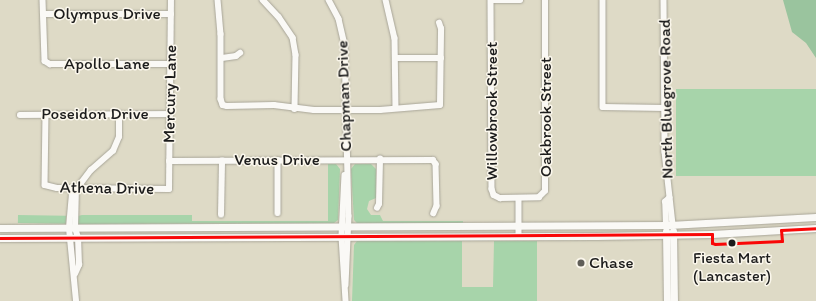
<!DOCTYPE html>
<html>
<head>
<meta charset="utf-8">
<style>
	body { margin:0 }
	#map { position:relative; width:816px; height:301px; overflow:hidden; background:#dedac6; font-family:Itim,sans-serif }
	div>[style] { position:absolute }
	.green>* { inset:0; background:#a7d4aa; transform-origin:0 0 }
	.forest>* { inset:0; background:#9ac49e }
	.roads { filter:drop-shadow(0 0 1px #a8a598) drop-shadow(0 0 1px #a8a598) }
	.minor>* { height:5.5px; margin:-2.75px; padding:0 2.75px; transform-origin:2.75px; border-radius:2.75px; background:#faf9f6 }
	.major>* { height:7px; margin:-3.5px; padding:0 3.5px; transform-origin:3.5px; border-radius:3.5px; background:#faf9f6 }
	.bus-1>* { height:3px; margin:-1.5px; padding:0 1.5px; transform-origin:1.5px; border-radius:1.5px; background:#f90707 }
	.dots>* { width:11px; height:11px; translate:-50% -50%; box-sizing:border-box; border:2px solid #fbf7ec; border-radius:50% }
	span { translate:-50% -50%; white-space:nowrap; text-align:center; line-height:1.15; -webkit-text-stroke:3px #fbf7ec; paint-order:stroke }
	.bus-label { font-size:16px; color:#1c1c1c }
	.street-label { font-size:17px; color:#1c1c1c }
	.poi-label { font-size:17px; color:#1c1c1c }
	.left { translate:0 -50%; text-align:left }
</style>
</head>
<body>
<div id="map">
	<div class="green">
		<i style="left:816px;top:89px;width:87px;height:140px;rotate:90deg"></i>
		<i style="clip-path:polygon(328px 164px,336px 164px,340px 169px,338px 220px,334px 223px,78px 224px,78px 216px,82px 215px,192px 215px,192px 221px,328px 221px)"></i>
		<i style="clip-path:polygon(355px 164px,371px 164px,376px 169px,376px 198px,369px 201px,367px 209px,371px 215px,380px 215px,383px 221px,463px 221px,463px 223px,357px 223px,354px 220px,351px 169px)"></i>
		<i style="left:18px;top:215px;width:48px;height:8px;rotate:1deg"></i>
		<i style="clip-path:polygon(357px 241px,462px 241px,462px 287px,493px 287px,494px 241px,537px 241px,537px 301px,352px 301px,354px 245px)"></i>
	</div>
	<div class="forest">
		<i style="clip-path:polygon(783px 0,816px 0,816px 58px,806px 43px,792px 32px)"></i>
	</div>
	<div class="roads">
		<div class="minor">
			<i style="left:43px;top:0;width:61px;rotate:88.1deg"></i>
			<i style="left:45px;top:61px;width:6px;rotate:31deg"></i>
			<i style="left:50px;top:64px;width:120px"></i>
			<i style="left:218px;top:0;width:34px;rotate:85deg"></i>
			<i style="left:221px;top:34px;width:65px;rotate:90deg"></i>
			<i style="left:221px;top:99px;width:6px;rotate:72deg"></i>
			<i style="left:223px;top:105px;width:4px;rotate:14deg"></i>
			<i style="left:227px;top:106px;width:47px;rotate:-1.2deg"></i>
			<i style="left:274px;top:105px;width:40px;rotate:7.1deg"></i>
			<i style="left:314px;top:110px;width:66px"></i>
			<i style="left:380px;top:110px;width:60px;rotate:-4.8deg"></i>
			<i style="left:440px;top:105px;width:76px;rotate:-89.2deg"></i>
			<i style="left:441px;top:29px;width:6px;rotate:-108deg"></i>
			<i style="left:263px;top:0;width:23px;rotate:47deg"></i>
			<i style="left:279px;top:17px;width:25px;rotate:56deg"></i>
			<i style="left:293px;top:38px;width:17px;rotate:80deg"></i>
			<i style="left:296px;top:55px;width:54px;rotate:91.1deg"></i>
			<i style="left:329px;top:0;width:21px;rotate:62deg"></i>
			<i style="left:339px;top:19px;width:27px;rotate:77deg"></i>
			<i style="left:345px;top:45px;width:171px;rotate:88.7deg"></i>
			<i style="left:349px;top:216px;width:69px;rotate:92.5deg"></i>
			<i style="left:386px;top:0;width:39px;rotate:77deg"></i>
			<i style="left:395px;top:38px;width:70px;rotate:89.2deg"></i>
			<i style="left:491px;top:0;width:189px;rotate:89.7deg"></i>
			<i style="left:492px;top:189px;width:6px;rotate:72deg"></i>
			<i style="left:494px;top:195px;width:7px;rotate:27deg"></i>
			<i style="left:500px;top:198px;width:39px;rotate:-1deg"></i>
			<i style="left:539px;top:197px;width:8px;rotate:-45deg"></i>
			<i style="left:545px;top:191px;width:191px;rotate:-90deg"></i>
			<i style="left:491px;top:0;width:29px"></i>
			<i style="left:603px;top:0;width:107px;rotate:90deg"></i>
			<i style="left:603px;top:107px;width:62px;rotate:0.9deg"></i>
			<i style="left:664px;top:0;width:152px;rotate:89.6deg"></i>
			<i style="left:665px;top:152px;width:73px;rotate:83.7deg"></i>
			<i style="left:44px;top:14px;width:127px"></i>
			<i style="left:222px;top:58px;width:14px;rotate:-8deg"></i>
			<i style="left:236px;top:56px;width:5px;rotate:-37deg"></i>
			<i style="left:396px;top:58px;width:45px"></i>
			<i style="left:46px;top:114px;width:71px;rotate:90.8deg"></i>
			<i style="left:45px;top:185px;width:12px;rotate:14deg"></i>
			<i style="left:57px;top:188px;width:112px;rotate:0.5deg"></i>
			<i style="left:169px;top:189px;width:189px;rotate:-89.4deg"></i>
			<i style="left:20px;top:115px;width:150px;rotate:-0.4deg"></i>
			<i style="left:278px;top:160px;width:53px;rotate:90deg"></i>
			<i style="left:169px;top:161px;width:264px;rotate:-0.2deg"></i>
			<i style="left:433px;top:160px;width:5px;rotate:53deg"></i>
			<i style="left:436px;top:164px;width:42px;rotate:88.6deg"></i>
			<i style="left:437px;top:206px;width:8px;rotate:113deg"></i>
			<i style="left:345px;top:175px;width:62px;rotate:92.8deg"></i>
			<i style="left:342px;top:237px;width:64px;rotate:86.4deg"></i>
			<i style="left:519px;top:198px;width:38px;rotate:90deg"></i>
			<i style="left:377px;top:208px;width:4px;rotate:-63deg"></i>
			<i style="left:379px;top:204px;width:45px;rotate:-88.7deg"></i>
			<i style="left:221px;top:215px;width:54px;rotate:-88.9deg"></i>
			<i style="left:666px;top:225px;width:23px;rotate:-92deg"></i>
			<i style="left:665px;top:202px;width:6px;rotate:-45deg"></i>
			<i style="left:75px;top:274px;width:10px;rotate:-66deg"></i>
			<i style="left:79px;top:265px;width:27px;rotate:-92deg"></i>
			<i style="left:78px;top:238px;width:10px;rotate:-107deg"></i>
			<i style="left:75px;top:228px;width:40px;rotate:-88.6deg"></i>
			<i style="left:76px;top:301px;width:73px;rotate:-95.5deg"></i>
			<i style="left:69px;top:228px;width:33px;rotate:-85deg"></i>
			<i style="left:72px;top:195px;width:31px;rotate:-53deg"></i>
			<i style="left:91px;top:170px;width:29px;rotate:-41deg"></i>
			<i style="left:113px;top:151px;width:15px;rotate:-67deg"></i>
			<i style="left:119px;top:137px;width:23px;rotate:-90deg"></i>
		</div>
		<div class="major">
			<i style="left:0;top:228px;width:669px;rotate:-0.26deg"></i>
			<i style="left:669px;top:225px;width:147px;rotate:-3.1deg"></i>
			<i style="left:666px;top:231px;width:70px;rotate:89.2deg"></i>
			<i style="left:673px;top:231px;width:70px;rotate:89.2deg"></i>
			<i style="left:0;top:238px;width:596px;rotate:-0.19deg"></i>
			<i style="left:596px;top:236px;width:116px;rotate:-1deg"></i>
			<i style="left:712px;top:234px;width:104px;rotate:-3.3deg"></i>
		</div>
	</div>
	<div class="bus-1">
		<i style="left:0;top:238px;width:712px;rotate:-0.32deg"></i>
		<i style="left:712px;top:234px;width:9px;rotate:90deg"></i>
		<i style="left:712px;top:243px;width:3px;rotate:18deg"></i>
		<i style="left:715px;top:244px;width:67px;rotate:-2.6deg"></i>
		<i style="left:782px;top:241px;width:11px;rotate:-95deg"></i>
		<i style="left:781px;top:230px;width:35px;rotate:-3deg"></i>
	</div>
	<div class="dots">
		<i style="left:732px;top:243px;background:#1c1c1c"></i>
		<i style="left:581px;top:263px;background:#605e58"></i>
	</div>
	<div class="bus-label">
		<span style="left:732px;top:267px">Fiesta Mart<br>(Lancaster)</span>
	</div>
	<div class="street-label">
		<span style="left:107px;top:14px">Olympus Drive</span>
		<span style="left:107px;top:64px">Apollo Lane</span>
		<span style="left:170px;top:94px;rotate:-89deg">Mercury Lane</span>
		<span style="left:344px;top:96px;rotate:-92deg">Chapman Drive</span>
		<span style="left:666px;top:99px;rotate:-91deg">North Bluegrove Road</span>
		<span style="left:492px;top:111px;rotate:-90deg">Willowbrook Street</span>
		<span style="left:95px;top:114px">Poseidon Drive</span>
		<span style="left:546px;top:117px;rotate:-90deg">Oakbrook Street</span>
		<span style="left:277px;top:160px">Venus Drive</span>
		<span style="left:107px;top:188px;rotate:1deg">Athena Drive</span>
	</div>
	<div class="poi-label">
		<span class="left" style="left:589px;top:263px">Chase</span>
	</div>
</div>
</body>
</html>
